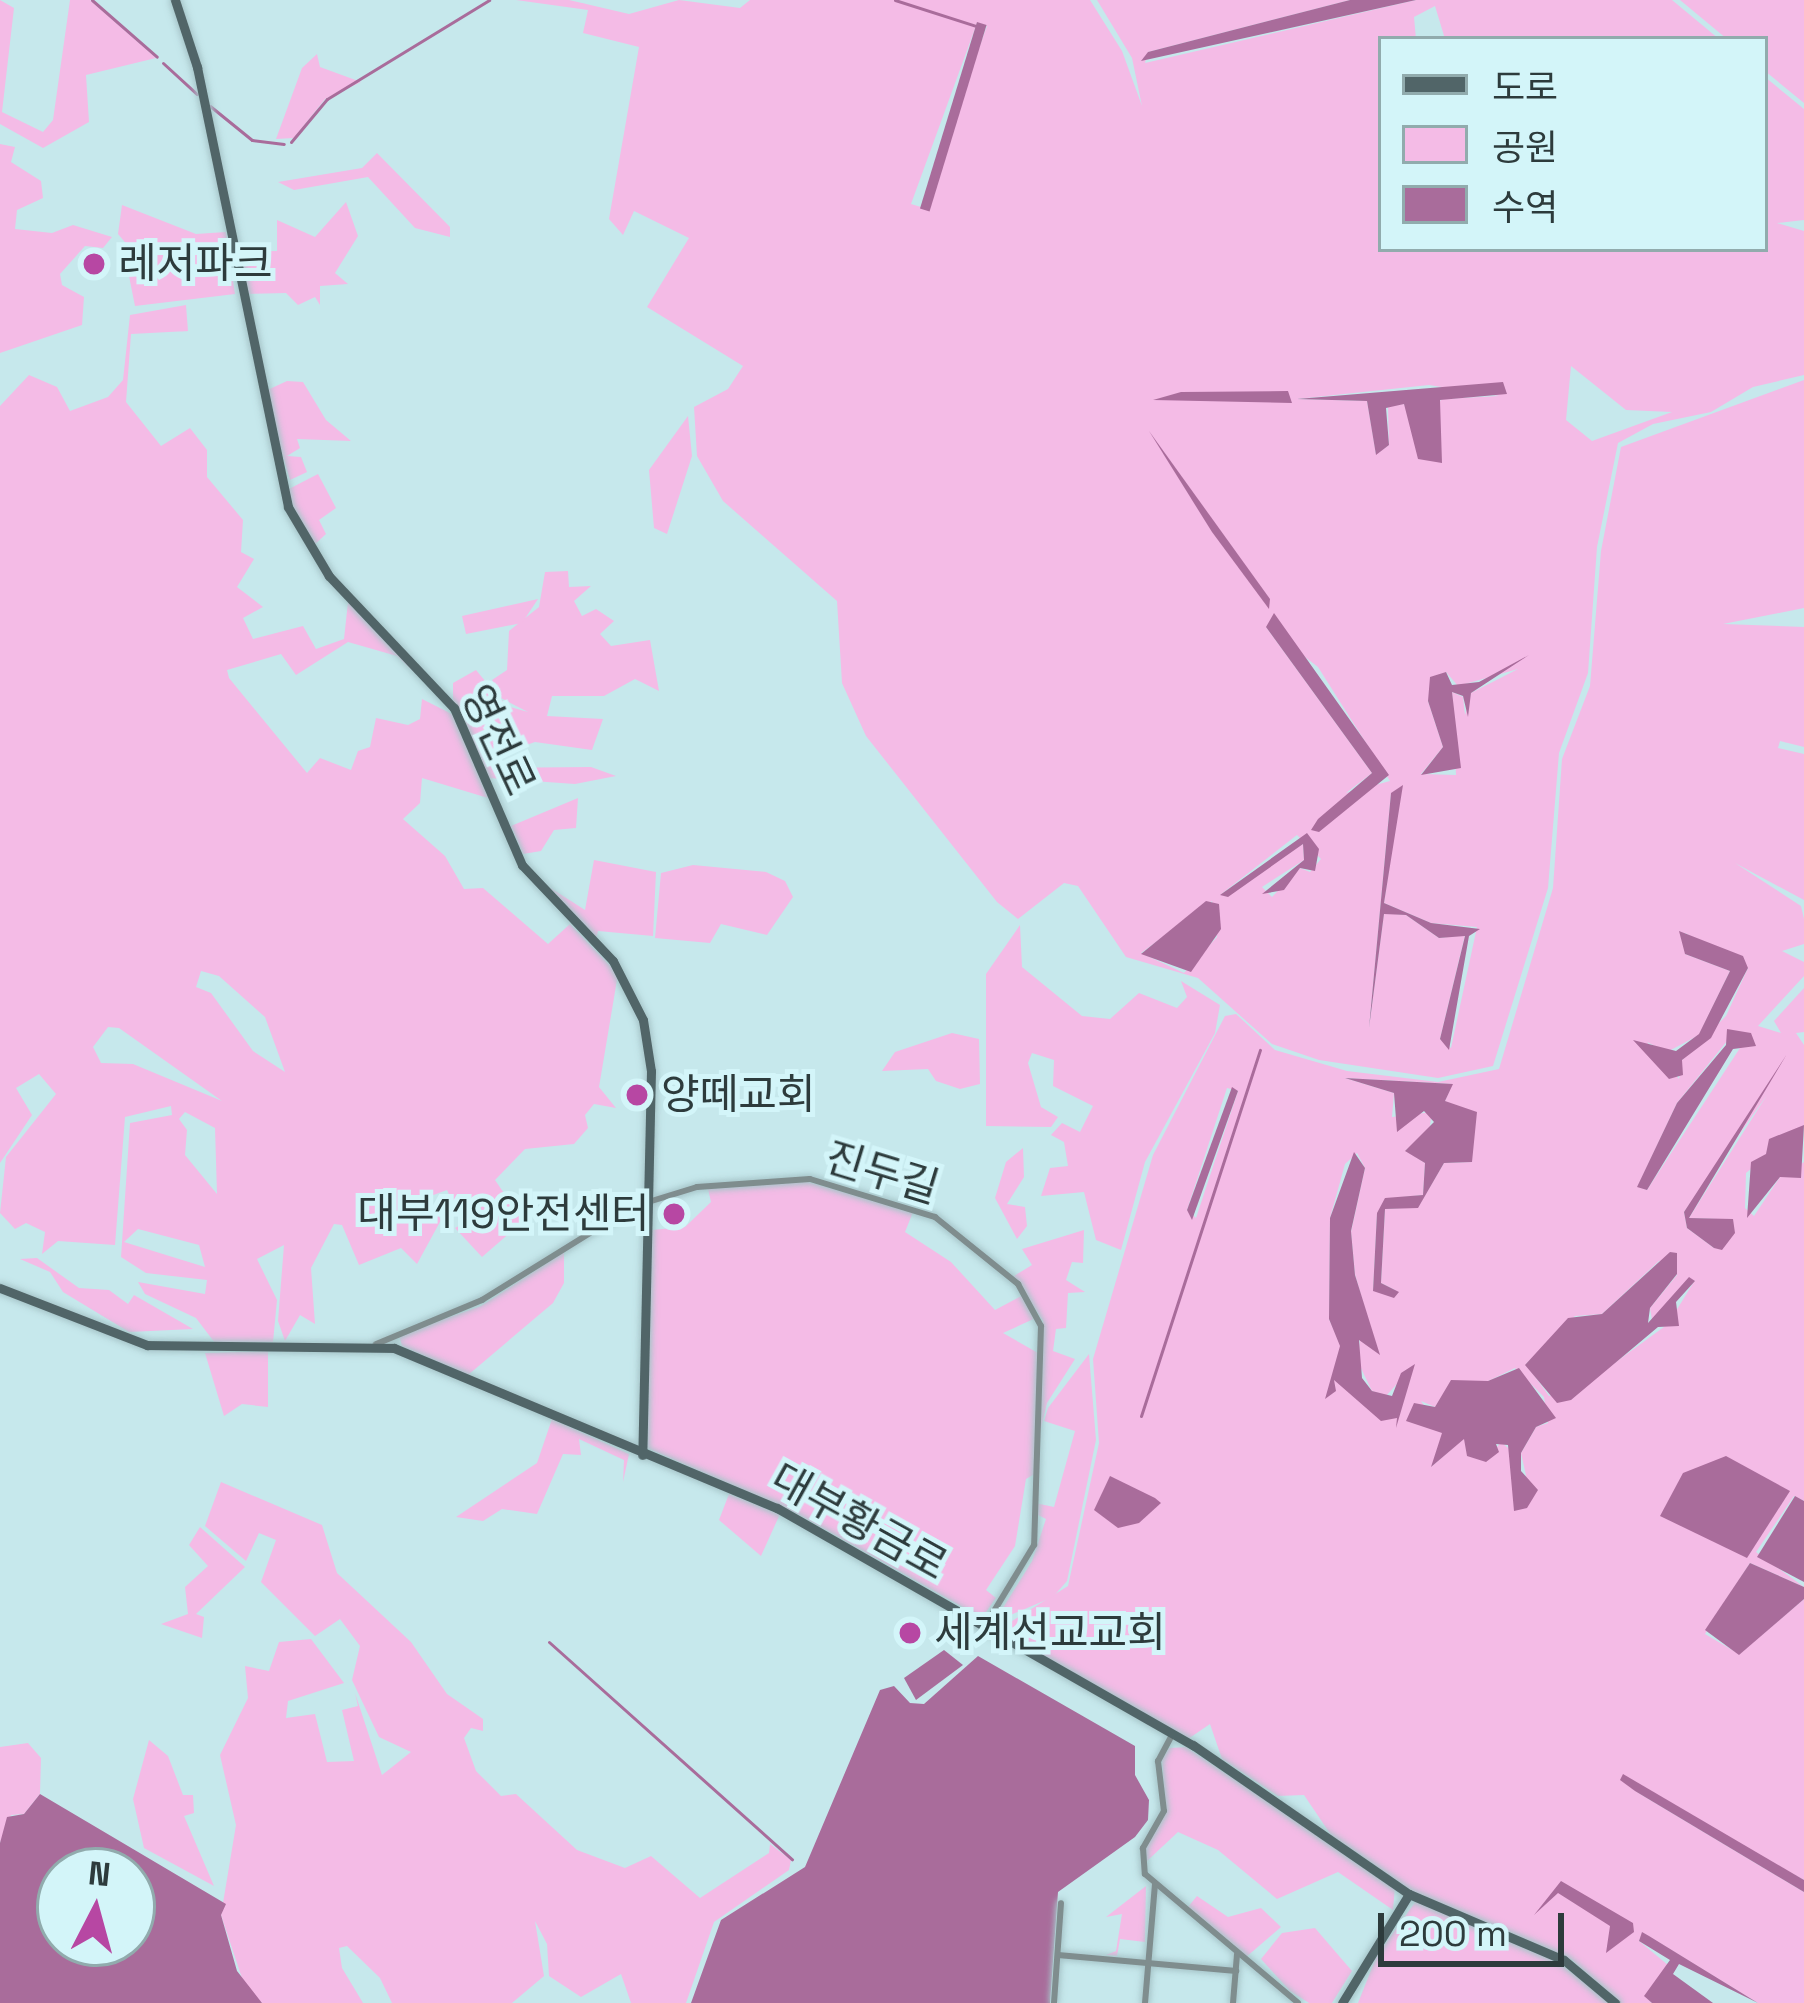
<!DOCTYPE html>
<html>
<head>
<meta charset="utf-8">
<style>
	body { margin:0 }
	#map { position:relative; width:1804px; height:2003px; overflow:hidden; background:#c6e8ec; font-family:"Space Grotesk","Noto Sans KR",sans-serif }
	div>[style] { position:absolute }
	.green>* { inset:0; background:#f4bbe6 }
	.water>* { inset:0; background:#a96c9b; transform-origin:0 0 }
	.stream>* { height:3px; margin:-1.5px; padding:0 1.5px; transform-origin:1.5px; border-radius:1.5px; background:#a96c9b }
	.roads { filter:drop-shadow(0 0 3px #a7c5c9) drop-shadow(0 0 3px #a7c5c9) }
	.street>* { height:6px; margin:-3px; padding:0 3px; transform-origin:3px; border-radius:3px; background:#7f8d8e }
	.secondary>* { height:9px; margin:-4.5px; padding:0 4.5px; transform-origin:4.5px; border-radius:4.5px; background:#516568 }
	.dots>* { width:33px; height:33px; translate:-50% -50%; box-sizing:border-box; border:6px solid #d3f5f9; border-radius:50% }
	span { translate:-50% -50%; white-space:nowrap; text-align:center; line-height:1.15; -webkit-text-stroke:10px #d3f5f9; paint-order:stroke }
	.poi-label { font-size:42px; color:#2d3b3c }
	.left { translate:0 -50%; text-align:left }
	.right { translate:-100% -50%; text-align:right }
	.street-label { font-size:42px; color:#2d3b3c }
	.legend { position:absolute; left:1378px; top:36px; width:390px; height:216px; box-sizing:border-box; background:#d3f5f9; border:3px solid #91abad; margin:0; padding:15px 21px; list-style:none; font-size:36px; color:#2d3b3c }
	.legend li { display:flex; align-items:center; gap:24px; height:60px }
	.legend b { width:60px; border:3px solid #91abad }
	.north { position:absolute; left:36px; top:1847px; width:120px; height:120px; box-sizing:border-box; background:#d3f5f9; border:3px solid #91abad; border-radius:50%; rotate:6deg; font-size:33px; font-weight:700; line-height:48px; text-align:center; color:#2d3b3c }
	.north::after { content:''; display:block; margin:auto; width:42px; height:54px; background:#b747a3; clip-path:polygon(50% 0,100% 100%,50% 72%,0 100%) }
	.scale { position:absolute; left:1378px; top:1913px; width:186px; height:54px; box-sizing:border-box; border:6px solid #2d3b3c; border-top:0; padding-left:15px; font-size:36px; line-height:42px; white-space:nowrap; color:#2d3b3c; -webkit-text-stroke:9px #d3f5f9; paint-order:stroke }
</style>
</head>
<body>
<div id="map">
	<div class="green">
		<i style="clip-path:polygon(0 0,14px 8px,2px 112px,43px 132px,53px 120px,70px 0,90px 0,156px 58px,86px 75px,89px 122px,43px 148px,0 124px)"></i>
		<i style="clip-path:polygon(evenodd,516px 0,569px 0,629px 14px,679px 0,740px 8px,750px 0,1090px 0,1122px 51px,1142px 106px,1132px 58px,1097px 0,1350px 0,1148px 52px,1145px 63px,1416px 0,1672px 0,1719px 39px,1445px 39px,1435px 6px,1414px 17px,1416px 39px,1381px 39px,1381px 249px,1765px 249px,1765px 77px,1804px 109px,1804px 220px,1777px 223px,1804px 231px,1804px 375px,1753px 387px,1711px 412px,1653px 424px,1618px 443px,1597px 547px,1588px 673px,1559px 753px,1548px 888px,1493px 1066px,1438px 1078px,1319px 1060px,1272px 1044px,1198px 978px,1126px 957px,1078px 886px,1064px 883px,1018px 919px,997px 902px,866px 736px,842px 683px,837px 601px,723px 501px,697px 456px,694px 407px,728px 389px,743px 366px,647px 307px,689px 238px,634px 211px,623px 235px,609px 219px,639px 47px,583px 33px,588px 10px,516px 0,977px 23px,987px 26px,921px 207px,911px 204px,977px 23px,516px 0,1571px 366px,1626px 410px,1672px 412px,1592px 441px,1566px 420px,1571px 366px,516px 0,1429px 385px,1499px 396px,1443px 399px,1410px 417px,1404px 404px,1388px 405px,1389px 445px,1376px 454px,1367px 401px,1297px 399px,1429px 385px,516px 0,1266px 627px,1318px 667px,1390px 781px,1346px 793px,1372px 773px,1266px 627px,516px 0,1518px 669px,1471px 693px,1465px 715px,1463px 697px,1452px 692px,1456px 775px,1421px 774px,1443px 747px,1428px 701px,1446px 672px,1458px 686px,1518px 669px,516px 0,1400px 792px,1384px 903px,1431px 923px,1477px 927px,1451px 1048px,1440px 1039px,1465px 935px,1439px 938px,1406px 915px,1384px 913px,1369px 1028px,1391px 793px,1400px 792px,516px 0,1297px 835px,1321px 859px,1310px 872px,1300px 868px,1272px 897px,1262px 887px,1304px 860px,1303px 844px,1220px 895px,1297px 835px,516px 0,1212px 901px,1217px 937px,1184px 973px,1141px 953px,1212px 901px)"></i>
		<i style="clip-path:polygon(1680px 0,1804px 0,1804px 103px,1765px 71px,1765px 39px,1727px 39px)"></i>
		<i style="clip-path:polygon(317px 54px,320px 67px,361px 82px,325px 99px,294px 138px,276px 139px,302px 68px)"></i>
		<i style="clip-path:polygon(0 144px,15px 147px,11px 162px,41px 181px,43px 198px,17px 210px,15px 229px,52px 233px,73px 225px,112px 237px,103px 248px,85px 246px,60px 274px,62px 285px,84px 297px,82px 325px,0 353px)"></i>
		<i style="clip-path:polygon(377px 153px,450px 227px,450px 237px,415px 228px,368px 177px,294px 190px,278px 182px,362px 168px)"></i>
		<i style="clip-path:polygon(346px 202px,358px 236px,335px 273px,348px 284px,320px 286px,320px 305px,315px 297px,298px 305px,286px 293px,244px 294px,237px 252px,277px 251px,277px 220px,315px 237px)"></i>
		<i style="clip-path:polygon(122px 205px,196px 234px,226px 232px,235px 294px,135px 306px,129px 276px,145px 266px,118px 234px)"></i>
		<i style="clip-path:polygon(evenodd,186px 305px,188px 331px,131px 334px,126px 402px,161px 446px,190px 428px,207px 450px,207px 477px,243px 520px,241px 552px,254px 559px,237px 587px,263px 607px,243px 618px,253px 639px,303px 626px,316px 649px,344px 639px,348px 602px,426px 684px,397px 656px,348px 642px,296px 675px,281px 654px,227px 670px,229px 678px,307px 773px,320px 758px,351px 770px,358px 751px,370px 747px,376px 718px,408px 725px,420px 719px,422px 699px,454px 715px,488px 798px,422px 778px,420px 803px,403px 819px,445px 856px,464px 889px,483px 888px,548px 944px,570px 924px,618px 974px,599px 1087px,616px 1108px,594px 1104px,585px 1115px,588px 1128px,574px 1144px,525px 1149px,495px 1180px,529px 1230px,511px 1232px,482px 1257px,455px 1228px,482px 1213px,479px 1199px,452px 1201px,447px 1190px,428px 1197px,441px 1220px,417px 1264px,401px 1248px,359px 1265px,342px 1225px,334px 1224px,311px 1268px,315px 1324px,300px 1315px,285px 1341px,278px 1321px,284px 1245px,257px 1259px,277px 1300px,273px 1342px,215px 1343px,196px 1318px,145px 1294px,138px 1282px,205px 1294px,207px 1280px,146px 1273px,121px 1257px,130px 1123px,172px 1115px,171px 1106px,125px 1117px,115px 1245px,58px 1241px,42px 1254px,45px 1232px,26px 1223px,15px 1229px,0 1213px,6px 1157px,56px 1094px,39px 1074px,16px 1088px,32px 1115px,0 1163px,0 406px,29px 375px,57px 387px,70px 411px,108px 397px,123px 380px,130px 315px,186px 305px,201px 971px,219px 976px,265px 1017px,285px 1072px,253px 1051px,211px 993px,196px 987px,201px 971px,186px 305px,108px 1027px,119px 1028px,222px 1101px,133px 1064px,101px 1063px,93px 1047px,108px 1027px,186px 305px,185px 1112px,215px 1128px,217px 1194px,185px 1155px,187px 1130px,179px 1119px,185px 1112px,186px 305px,138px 1229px,199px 1245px,205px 1267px,124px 1242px,138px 1229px)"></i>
		<i style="clip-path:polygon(evenodd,1804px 380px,1804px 608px,1723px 624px,1804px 627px,1804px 747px,1780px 741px,1778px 748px,1804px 754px,1804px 900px,1735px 863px,1801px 906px,1804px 919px,1804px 944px,1782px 951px,1804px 962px,1804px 976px,1758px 1026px,1781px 1033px,1774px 1021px,1804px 988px,1804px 1032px,1796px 1033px,1804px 1045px,1804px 1125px,1746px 1173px,1745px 1208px,1754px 1216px,1780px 1177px,1804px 1162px,1804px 1501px,1794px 1496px,1756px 1552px,1804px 1587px,1750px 1563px,1705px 1634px,1739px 1654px,1804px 1599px,1804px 1880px,1635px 1791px,1804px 1892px,1804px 2003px,1758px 2003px,1643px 1933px,1639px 1941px,1668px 1965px,1645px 1996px,1652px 2003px,1620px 2003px,1572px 1960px,1415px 1893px,1331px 1835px,1304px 1795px,1278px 1796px,1222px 1759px,1210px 1724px,1188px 1739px,993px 1633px,1068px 1586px,1099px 1443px,1093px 1359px,1153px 1155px,1225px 1016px,1236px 1014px,1275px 1050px,1347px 1071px,1438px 1082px,1499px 1069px,1553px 888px,1562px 759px,1590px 686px,1601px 551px,1621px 447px,1804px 380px,1685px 933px,1748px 968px,1726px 1016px,1682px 1060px,1679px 1079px,1647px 1042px,1667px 1052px,1699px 1035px,1730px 971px,1685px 954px,1685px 933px,1804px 380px,1727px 1041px,1740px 1048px,1647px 1190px,1638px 1186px,1677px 1103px,1727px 1041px,1804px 380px,1345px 1078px,1452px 1084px,1445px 1101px,1472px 1162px,1444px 1163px,1418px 1207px,1385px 1209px,1381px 1283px,1395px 1290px,1373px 1291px,1377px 1214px,1394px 1198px,1423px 1195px,1425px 1163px,1406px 1150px,1429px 1132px,1432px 1112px,1392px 1117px,1394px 1093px,1345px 1078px,1804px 380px,1227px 1088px,1238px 1091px,1196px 1218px,1187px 1210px,1227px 1088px,1804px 380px,1767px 1095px,1689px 1218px,1717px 1219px,1714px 1248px,1687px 1228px,1684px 1212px,1767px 1095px,1804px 380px,1357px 1153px,1365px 1168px,1351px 1232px,1355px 1274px,1377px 1352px,1360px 1339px,1358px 1362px,1372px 1391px,1386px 1396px,1413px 1366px,1397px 1418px,1333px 1379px,1335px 1391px,1329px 1394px,1341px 1346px,1329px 1319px,1330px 1218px,1345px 1164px,1357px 1153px,1804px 380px,1659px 1261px,1674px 1263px,1677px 1275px,1650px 1308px,1653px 1326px,1695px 1280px,1668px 1324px,1598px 1375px,1549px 1396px,1526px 1364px,1575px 1316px,1602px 1314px,1659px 1261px,1804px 380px,1515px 1368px,1544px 1397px,1548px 1423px,1536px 1427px,1521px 1453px,1527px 1480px,1515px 1498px,1514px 1453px,1501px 1442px,1486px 1461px,1464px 1438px,1432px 1466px,1443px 1433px,1421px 1401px,1435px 1407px,1515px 1368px)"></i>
		<i style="clip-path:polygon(287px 381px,303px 382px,326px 420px,351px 441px,297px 439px,300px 448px,287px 456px,301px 457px,307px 472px,290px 480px,263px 392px)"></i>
		<i style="clip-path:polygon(688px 416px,692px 456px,667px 534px,654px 528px,649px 470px)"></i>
		<i style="clip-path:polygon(318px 474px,336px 508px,319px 520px,326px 534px,313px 546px,285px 491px)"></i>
		<i style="clip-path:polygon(568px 571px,569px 587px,591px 586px,574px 601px,582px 616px,596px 609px,614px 621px,600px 634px,611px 646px,650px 640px,659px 691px,635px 679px,604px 696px,552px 696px,547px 716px,603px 719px,592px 750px,535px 742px,491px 757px,495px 768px,591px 767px,616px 776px,575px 784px,489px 778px,453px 701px,453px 683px,476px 670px,500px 699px,510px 707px,528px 712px,501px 698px,492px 680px,507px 670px,509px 631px,539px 607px,545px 572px)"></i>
		<i style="clip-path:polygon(538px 599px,522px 623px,466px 634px,462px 616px)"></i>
		<i style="clip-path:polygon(578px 798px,576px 828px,554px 830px,541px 851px,523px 854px,511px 826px)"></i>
		<i style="clip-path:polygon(594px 860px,656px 872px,653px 936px,598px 931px,596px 938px,549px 887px,585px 910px)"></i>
		<i style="clip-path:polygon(693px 865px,766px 872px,785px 881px,793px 897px,767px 935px,721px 924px,710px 943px,655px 938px,661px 873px)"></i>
		<i style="clip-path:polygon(1020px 925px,1022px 967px,1082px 1016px,1110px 1019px,1139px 993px,1177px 1008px,1187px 997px,1181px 981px,1220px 1005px,1215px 1033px,1145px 1162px,1121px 1250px,1096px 1240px,1084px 1192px,1041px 1196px,1050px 1168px,1068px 1166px,1064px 1142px,1051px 1135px,1062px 1123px,1080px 1132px,1093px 1106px,1053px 1086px,1054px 1060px,1032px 1053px,1028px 1063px,1041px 1107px,1058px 1117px,1051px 1127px,986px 1126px,986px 974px)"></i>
		<i style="clip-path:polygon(952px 1033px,979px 1039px,980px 1084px,960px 1089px,936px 1081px,928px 1069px,882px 1071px,895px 1052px)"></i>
		<i style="clip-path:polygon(1023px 1148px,1024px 1177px,1007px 1204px,1025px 1207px,1027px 1226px,1017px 1239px,995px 1198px,1006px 1162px)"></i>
		<i style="clip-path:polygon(804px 1181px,913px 1212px,905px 1232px,951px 1262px,995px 1310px,1025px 1294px,1038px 1317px,1003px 1333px,1038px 1353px,1038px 1472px,1026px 1479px,1015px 1546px,986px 1590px,996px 1598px,982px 1618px,794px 1512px,647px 1448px,651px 1230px,685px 1227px,711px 1202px,708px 1189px)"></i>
		<i style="clip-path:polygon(1084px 1230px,1083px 1263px,1072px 1262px,1066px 1280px,1085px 1292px,1068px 1293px,1066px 1328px,1056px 1329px,1053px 1351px,1075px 1359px,1047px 1403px,1038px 1440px,1043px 1321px,1014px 1276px,1032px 1265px,1022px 1249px)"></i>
		<i style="clip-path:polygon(564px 1252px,564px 1283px,553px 1303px,468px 1375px,402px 1346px,399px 1335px,481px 1306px)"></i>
		<i style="clip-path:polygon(37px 1258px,79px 1288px,109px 1290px,128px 1304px,134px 1295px,193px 1329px,129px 1332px,63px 1292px,50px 1272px,20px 1259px)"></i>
		<i style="clip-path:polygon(268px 1351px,268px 1407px,242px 1404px,224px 1416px,205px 1353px)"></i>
		<i style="clip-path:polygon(1089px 1354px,1096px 1440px,1067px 1581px,1053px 1597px,994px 1622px,1032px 1561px,1046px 1519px,1034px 1513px,1035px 1503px,1054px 1507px,1075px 1431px,1044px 1421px,1048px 1408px)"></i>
		<i style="clip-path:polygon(552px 1419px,629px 1454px,623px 1482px,624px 1460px,579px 1439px,581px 1455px,563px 1454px,537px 1514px,502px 1509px,483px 1521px,456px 1517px,537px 1463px)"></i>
		<i style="clip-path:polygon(221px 1482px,322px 1525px,337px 1573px,411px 1642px,447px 1694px,483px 1719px,483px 1731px,471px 1728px,464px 1738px,476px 1771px,501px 1796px,516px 1794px,577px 1850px,625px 1868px,651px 1856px,700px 1898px,769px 1853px,770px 1844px,791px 1860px,789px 1870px,714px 1922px,686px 2003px,631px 2003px,621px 1974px,581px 1997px,549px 1976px,547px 1944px,535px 1921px,544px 1976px,512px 2003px,392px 2003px,380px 1978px,347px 1946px,339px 1948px,342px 1968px,363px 2003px,262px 2003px,245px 1987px,221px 1915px,236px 1825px,220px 1755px,248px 1698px,245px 1666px,269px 1671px,279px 1642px,311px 1639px,344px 1683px,288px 1701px,286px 1718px,315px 1714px,327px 1762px,354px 1761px,342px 1710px,358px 1706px,355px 1693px,382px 1775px,411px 1752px,379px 1737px,352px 1680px,360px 1646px,340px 1619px,315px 1636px,261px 1582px,276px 1540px,259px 1533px,246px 1561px,205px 1526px)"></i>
		<i style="clip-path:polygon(729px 1494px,780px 1514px,761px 1556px,719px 1520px)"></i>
		<i style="clip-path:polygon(200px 1527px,245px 1567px,196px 1614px,204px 1617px,202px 1638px,161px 1624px,188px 1614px,185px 1587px,208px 1566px,189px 1545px)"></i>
		<i style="clip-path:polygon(149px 1740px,168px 1756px,183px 1795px,193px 1795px,194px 1813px,184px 1816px,214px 1886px,144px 1848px,133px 1799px)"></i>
		<i style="clip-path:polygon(28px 1743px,41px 1758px,40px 1794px,24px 1814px,11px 1815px,0 1843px,0 1747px)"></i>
		<i style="clip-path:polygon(1186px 1747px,1395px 1887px,1393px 1910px,1338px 1872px,1277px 1899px,1218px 1850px,1178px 1832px,1147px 1861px,1145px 1848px,1166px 1811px,1162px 1760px,1169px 1748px)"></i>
		<i style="clip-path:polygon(1146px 1886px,1145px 1942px,1120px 1939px,1117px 1956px,1106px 1955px,1116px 1951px,1122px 1914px,1106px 1917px)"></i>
		<i style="clip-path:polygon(1197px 1896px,1228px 1917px,1261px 1908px,1281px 1927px,1245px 1958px,1188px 1907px)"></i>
		<i style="clip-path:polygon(1416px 1901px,1548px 1955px,1612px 2003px,1358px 2003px,1377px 1955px)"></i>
		<i style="clip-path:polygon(1315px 1928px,1352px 1971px,1332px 2003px,1309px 2003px,1290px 1991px,1261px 1959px,1282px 1933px)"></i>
	</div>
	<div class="water">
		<i style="clip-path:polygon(1350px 0,1416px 0,1141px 61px,1148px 52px)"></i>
		<i style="left:977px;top:22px;width:10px;height:195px;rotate:17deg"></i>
		<i style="clip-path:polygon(1503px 382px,1507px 394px,1440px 400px,1442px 463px,1418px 459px,1404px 404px,1386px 408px,1389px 445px,1376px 455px,1367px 401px,1297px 399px)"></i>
		<i style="clip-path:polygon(1181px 392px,1288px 391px,1292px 403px,1153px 400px)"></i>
		<i style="clip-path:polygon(1149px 431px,1270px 599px,1269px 609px,1212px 532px)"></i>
		<i style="clip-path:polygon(1274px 613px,1389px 775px,1319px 832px,1311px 830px,1318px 819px,1372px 773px,1266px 627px)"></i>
		<i style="clip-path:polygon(1529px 655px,1471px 693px,1468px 717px,1463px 696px,1452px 692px,1461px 768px,1421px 775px,1443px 747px,1428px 701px,1430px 677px,1446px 672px,1452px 685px,1479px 682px)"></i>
		<i style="clip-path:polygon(1403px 785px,1384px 903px,1431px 923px,1480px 929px,1469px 936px,1449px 1050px,1440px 1039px,1465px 936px,1439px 938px,1406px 915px,1384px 914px,1369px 1028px,1391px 793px)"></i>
		<i style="clip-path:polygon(1307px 833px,1319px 849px,1315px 871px,1300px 868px,1284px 890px,1262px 894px,1304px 860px,1303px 844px,1228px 897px,1220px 895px)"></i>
		<i style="clip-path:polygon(1206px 901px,1219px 904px,1221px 929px,1191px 972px,1141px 954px)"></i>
		<i style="clip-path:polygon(1679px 931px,1743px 956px,1748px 968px,1711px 1038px,1682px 1060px,1683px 1075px,1669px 1079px,1633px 1040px,1676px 1051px,1699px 1034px,1730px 971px,1685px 954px)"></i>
		<i style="clip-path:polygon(1727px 1029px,1751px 1033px,1756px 1046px,1733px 1049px,1647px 1190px,1637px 1187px,1677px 1103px,1726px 1045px)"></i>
		<i style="clip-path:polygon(1787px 1054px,1689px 1218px,1733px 1219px,1735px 1233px,1722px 1250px,1714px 1248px,1687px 1228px,1684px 1212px)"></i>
		<i style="clip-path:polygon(1345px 1078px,1453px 1084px,1445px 1101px,1477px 1112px,1472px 1162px,1444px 1163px,1418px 1208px,1385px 1209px,1381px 1283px,1399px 1292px,1394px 1298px,1373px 1291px,1377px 1213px,1385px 1198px,1423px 1195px,1425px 1163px,1405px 1151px,1434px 1122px,1424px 1111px,1397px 1132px,1394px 1093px)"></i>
		<i style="clip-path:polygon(1232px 1087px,1238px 1091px,1192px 1220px,1187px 1210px)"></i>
		<i style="clip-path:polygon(1804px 1125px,1801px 1178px,1780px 1177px,1747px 1218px,1751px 1162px,1766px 1154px,1769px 1139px)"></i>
		<i style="clip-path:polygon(1354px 1152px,1365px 1168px,1351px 1231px,1355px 1275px,1380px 1355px,1359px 1340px,1362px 1378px,1372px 1391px,1392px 1396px,1401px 1373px,1415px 1364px,1396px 1428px,1397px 1418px,1381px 1421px,1334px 1380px,1336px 1391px,1325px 1399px,1340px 1346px,1329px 1319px,1330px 1218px)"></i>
		<i style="clip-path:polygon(1670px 1252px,1677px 1253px,1677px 1274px,1650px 1308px,1648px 1323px,1689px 1277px,1695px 1281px,1676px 1302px,1679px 1326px,1658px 1327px,1571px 1400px,1557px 1403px,1525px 1365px,1568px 1318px,1602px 1314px)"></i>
		<i style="clip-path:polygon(1519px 1368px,1556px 1418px,1536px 1427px,1521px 1453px,1521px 1471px,1538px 1490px,1527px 1508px,1514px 1511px,1508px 1445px,1496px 1444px,1499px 1452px,1486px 1462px,1467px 1456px,1464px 1439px,1431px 1467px,1442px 1433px,1406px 1421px,1414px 1403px,1435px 1407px,1451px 1380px,1488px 1381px)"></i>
		<i style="clip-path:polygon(1726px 1456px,1790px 1491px,1747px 1558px,1660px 1516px,1683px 1473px)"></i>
		<i style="clip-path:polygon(1110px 1476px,1155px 1498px,1161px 1503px,1139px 1523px,1118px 1528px,1094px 1510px)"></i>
		<i style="clip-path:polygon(1795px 1496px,1804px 1501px,1804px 1582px,1757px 1557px)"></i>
		<i style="clip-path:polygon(1750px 1563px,1804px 1587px,1804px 1599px,1739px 1655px,1705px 1630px)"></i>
		<i style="clip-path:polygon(944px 1650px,963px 1665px,916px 1700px,904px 1678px)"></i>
		<i style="clip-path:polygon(978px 1656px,1135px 1746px,1135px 1775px,1149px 1800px,1148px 1820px,1135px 1837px,1058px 1892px,1050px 2003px,691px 2003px,721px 1920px,805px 1867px,880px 1690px,894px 1686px,910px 1703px,924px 1704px)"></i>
		<i style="clip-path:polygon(1623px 1774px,1804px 1880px,1804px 1892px,1635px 1791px,1620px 1780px)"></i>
		<i style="clip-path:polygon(evenodd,40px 1794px,226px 1904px,221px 1915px,237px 1971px,262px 2003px,0 2003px,0 1843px,7px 1817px,24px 1814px,40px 1794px,132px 1871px,132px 1943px,60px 1943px,60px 1871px,132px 1871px)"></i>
		<i style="clip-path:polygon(1561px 1881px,1633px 1923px,1634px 1932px,1606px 1953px,1610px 1926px,1558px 1893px,1534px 1915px)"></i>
		<i style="clip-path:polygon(1642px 1932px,1649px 1936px,1758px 2003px,1679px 1964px,1673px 1974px,1713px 2003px,1652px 2003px,1644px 1996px,1670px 1960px,1639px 1941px)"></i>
	</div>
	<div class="stream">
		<i style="left:92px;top:0;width:86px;rotate:41.2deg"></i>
		<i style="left:895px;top:0;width:88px;rotate:17.8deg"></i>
		<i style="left:163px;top:63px;width:46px;rotate:42.4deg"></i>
		<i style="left:210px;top:106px;width:54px;rotate:39deg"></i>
		<i style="left:252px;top:140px;width:32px;rotate:7deg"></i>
		<i style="left:291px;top:142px;width:56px;rotate:-50.1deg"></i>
		<i style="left:327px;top:99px;width:190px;rotate:-31.4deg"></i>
		<i style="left:1141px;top:1416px;width:385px;rotate:-72deg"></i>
		<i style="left:549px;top:1642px;width:326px;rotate:41.8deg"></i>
	</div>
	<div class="roads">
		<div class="street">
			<i style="left:376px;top:1344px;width:115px;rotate:-22.5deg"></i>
			<i style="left:482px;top:1300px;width:176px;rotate:-31.8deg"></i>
			<i style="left:632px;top:1207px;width:68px;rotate:-17.1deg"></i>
			<i style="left:697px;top:1187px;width:113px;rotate:-4deg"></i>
			<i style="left:810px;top:1179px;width:131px;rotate:16.9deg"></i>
			<i style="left:935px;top:1217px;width:107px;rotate:38.9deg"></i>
			<i style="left:1018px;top:1284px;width:48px;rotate:61.3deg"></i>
			<i style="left:1041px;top:1326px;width:219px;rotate:91.8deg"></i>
			<i style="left:1034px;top:1545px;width:100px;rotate:121.2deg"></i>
			<i style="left:1172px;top:1735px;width:30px;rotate:118deg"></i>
			<i style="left:1158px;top:1761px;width:50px;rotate:83.2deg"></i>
			<i style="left:1164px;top:1811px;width:43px;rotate:119.6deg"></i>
			<i style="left:1143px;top:1848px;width:26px;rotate:86deg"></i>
			<i style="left:1145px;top:1874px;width:200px;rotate:40.1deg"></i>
			<i style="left:1058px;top:1955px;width:179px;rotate:5.1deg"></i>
			<i style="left:1054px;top:2003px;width:100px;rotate:-86deg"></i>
			<i style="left:1145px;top:2003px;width:120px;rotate:-85.2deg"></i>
			<i style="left:1233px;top:2003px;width:49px;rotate:-85.3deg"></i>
		</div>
		<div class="secondary">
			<i style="left:175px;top:0;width:71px;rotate:71.8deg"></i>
			<i style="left:197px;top:67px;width:449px;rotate:78.3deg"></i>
			<i style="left:288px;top:507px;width:80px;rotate:59.3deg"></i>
			<i style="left:329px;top:576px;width:182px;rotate:46.6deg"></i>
			<i style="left:454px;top:708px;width:171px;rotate:66.6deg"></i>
			<i style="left:522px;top:865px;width:132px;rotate:46.5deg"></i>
			<i style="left:613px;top:961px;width:66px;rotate:63deg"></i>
			<i style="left:643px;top:1020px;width:52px;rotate:81.1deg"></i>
			<i style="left:651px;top:1071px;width:384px;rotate:91.3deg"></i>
			<i style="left:0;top:1288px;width:158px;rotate:21.2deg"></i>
			<i style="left:147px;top:1345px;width:247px;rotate:0.7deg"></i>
			<i style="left:394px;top:1348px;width:415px;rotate:22.7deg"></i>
			<i style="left:777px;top:1508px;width:479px;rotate:29.7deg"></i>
			<i style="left:1193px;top:1745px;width:262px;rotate:34.6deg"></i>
			<i style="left:1409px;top:1894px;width:168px;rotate:23.1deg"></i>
			<i style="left:1564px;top:1960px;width:67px;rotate:40.1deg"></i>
			<i style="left:1342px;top:2003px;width:128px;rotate:-58.4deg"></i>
		</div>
	</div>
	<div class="dots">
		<i style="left:94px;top:264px;background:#b747a3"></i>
		<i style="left:637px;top:1095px;background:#b747a3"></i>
		<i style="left:674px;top:1214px;background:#b747a3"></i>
		<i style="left:910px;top:1633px;background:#b747a3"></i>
	</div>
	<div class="poi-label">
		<span class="left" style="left:118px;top:264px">레저파크</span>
		<span class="left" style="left:661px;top:1095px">양떼교회</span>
		<span class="right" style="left:650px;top:1214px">대부119안전센터</span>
		<span class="left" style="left:934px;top:1633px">세계선교교회</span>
	</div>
	<div class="street-label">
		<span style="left:498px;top:740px;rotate:65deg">영전로</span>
		<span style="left:882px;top:1173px;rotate:17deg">진두길</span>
		<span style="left:859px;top:1522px;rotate:29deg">대부황금로</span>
	</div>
	<ul class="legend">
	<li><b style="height:15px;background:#516568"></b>도로</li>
	<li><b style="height:33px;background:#f4bbe6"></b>공원</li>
	<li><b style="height:33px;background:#a96c9b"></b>수역</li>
	</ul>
	<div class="north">N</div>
	<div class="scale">200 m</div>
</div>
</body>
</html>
